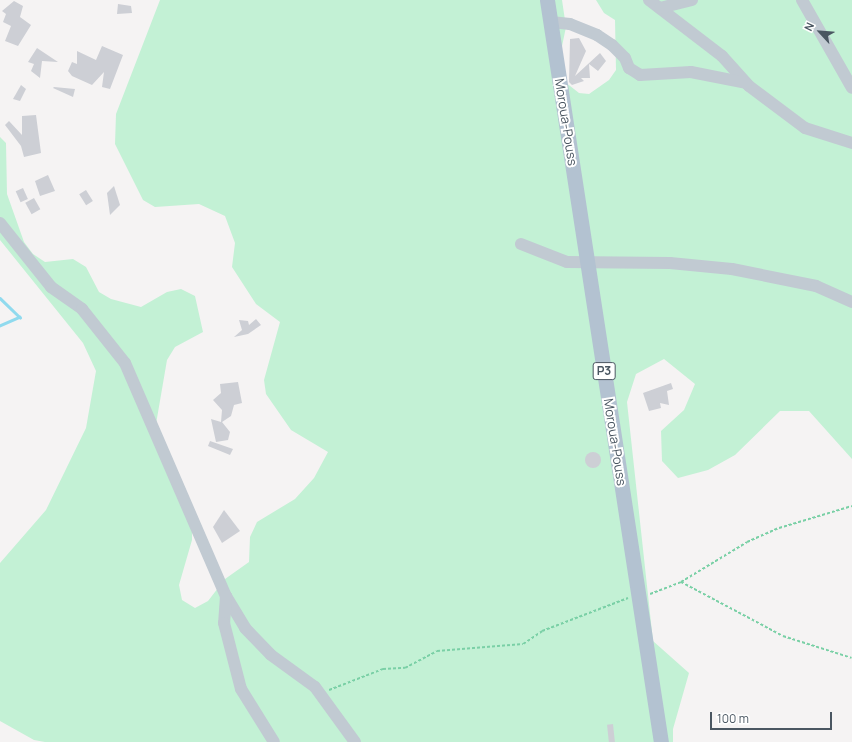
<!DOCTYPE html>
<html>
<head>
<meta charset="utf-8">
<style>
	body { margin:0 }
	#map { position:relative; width:852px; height:742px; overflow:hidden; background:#f5f3f3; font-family:Manrope,sans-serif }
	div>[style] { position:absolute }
	.green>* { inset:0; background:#c3f1d5 }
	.stream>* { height:2.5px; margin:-1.25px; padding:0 1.25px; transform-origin:1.25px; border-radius:1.25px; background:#90daee }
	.building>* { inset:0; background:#cdcfd5; transform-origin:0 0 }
	.round { border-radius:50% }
	.path>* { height:1.5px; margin-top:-0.75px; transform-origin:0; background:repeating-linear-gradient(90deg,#7ad0a6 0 3px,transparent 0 5px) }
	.minor>* { height:12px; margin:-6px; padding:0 6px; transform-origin:6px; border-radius:6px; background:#c1cad2 }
	.major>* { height:15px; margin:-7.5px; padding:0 7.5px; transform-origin:7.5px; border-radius:7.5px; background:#b3c2d1 }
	span { translate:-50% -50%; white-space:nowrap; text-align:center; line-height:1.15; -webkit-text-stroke:4px #fff; paint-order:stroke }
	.shield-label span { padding:1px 3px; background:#fff; border:1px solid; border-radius:3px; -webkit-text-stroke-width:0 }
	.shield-label { font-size:12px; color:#4a5661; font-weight:700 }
	.street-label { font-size:13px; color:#4a5661 }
	.north { position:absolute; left:800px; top:12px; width:40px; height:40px; -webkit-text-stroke:3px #fff; paint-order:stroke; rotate:296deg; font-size:11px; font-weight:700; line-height:16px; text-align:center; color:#4a5661 }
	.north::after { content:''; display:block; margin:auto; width:14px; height:18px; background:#4a5661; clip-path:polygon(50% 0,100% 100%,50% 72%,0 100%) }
	.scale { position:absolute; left:710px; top:712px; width:122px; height:18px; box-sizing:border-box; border:2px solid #4a5661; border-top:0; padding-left:5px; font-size:12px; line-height:14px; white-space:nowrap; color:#4a5661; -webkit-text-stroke:3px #fff; paint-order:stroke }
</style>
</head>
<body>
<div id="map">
	<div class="green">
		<i style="clip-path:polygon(160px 0,562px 0,566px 27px,561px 51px,565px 82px,579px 93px,589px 94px,609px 80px,616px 70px,615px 20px,604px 13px,596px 0,852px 0,852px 459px,809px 411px,780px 411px,735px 455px,708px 470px,678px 478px,662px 461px,661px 431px,684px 410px,695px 384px,664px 359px,636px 374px,627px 402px,653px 641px,689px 673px,673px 729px,673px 742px,45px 742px,34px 740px,0 721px,0 563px,46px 510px,86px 428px,96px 371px,83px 343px,0 240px,0 137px,6px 143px,7px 194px,24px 242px,33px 254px,45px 262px,73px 259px,86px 267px,99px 292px,111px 299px,141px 307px,167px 292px,181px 289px,195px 296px,203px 332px,175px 347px,167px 360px,156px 424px,192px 510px,192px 540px,179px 585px,182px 600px,195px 608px,208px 601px,225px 579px,249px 562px,250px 537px,257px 522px,295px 499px,314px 478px,328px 452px,291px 430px,266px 394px,264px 380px,280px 322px,256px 304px,232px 267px,235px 243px,225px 216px,199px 204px,155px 207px,143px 200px,115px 144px,116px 114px)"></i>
	</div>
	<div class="stream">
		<i style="left:0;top:298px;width:28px;rotate:44deg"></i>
		<i style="left:20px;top:317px;width:22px;rotate:156deg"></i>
	</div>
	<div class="building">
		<i style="clip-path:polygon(14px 1px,23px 6px,20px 17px,31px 25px,18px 46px,5px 41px,11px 26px,3px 22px,6px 14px,2px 11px)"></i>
		<i style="clip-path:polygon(118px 4px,131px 6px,132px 13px,117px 14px)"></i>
		<i style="clip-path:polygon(579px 38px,586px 51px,575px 76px,600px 53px,606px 61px,598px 71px,589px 64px,590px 78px,581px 78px,584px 81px,572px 85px,569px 82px,570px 39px)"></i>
		<i style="clip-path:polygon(102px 46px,123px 55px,110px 89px,102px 87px,104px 72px,92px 85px,72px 76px,68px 71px,72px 62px,77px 64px,77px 51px,96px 60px)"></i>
		<i style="clip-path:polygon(37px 48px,58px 62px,42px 61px,40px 78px,31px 71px,34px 64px,28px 62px)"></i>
		<i style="clip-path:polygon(21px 85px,26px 89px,20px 101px,13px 99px)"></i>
		<i style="clip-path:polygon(54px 87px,75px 89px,73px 97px,53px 88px)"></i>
		<i style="clip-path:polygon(36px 115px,41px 153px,24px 157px,21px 146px,5px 125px,9px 121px,22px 135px,22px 116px)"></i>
		<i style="clip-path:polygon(48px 175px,55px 191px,40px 196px,35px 181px)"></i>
		<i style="clip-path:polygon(114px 186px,120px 205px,110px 215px,107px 193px)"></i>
		<i style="left:23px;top:188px;width:12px;height:8px;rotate:66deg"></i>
		<i style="left:86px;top:190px;width:13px;height:8px;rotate:58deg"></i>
		<i style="left:34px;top:198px;width:13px;height:10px;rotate:61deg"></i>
		<i style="clip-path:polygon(256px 319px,261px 325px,248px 334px,234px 337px,242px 330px,239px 320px,248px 321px,249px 325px)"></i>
		<i style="clip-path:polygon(238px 382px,242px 403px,234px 405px,231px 416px,222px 422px,230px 432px,228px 440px,216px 442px,211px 419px,221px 422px,222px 410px,213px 400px,221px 393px,220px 384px)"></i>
		<i style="clip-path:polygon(671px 383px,673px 389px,667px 391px,669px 405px,660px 403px,661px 408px,649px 411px,643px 393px)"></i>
		<i style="clip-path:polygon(210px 441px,233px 449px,230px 455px,208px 446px)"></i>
		<i class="round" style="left:585px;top:452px;width:16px;height:16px"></i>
		<i style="clip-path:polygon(224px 510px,240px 531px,222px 543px,213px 527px)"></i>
		<i style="left:613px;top:724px;width:18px;height:6px;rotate:84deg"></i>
	</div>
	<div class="path">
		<i style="left:681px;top:582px;width:115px;rotate:27.9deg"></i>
		<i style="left:783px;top:636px;width:72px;rotate:17.7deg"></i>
		<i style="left:650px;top:594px;width:33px;rotate:-21deg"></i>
		<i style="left:681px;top:582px;width:77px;rotate:-31.2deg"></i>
		<i style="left:747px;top:542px;width:35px;rotate:-24deg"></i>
		<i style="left:779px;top:528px;width:76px;rotate:-16.8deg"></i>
		<i style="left:329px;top:690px;width:58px;rotate:-21.3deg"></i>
		<i style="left:383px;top:669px;width:22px;rotate:-3deg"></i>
		<i style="left:405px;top:668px;width:36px;rotate:-28deg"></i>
		<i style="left:437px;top:651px;width:86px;rotate:-4.7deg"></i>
		<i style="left:523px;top:644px;width:23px;rotate:-34deg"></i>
		<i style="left:542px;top:631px;width:92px;rotate:-21deg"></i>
	</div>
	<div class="minor">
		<i style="left:649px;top:0;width:92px;rotate:37.5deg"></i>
		<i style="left:722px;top:56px;width:40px;rotate:48deg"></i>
		<i style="left:749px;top:86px;width:70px;rotate:36.9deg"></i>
		<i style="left:805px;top:128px;width:49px;rotate:17.7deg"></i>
		<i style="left:802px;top:0;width:101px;rotate:60.4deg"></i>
		<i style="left:660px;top:8px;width:33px;rotate:-14deg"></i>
		<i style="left:551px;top:22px;width:19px;rotate:6deg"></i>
		<i style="left:570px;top:24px;width:29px;rotate:22deg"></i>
		<i style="left:597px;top:35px;width:18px;rotate:34deg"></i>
		<i style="left:612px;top:45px;width:18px;rotate:45deg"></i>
		<i style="left:625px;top:58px;width:11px;rotate:68deg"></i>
		<i style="left:629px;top:68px;width:13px;rotate:32deg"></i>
		<i style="left:640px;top:75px;width:51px;rotate:-3.4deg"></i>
		<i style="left:691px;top:72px;width:56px;rotate:11.3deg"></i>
		<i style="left:0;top:223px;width:82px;rotate:51.4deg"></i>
		<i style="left:51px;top:287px;width:38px;rotate:35deg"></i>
		<i style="left:82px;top:309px;width:69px;rotate:51.5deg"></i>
		<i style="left:125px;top:363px;width:254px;rotate:66.6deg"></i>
		<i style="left:226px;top:596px;width:37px;rotate:59deg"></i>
		<i style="left:245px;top:628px;width:37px;rotate:46deg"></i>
		<i style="left:271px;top:655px;width:54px;rotate:36deg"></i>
		<i style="left:315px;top:687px;width:68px;rotate:54deg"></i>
		<i style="left:521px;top:244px;width:49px;rotate:21.4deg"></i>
		<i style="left:567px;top:262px;width:103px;rotate:0.6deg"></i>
		<i style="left:670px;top:263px;width:62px;rotate:5.5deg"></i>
		<i style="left:732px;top:269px;width:86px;rotate:11.4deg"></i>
		<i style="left:816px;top:286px;width:39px;rotate:24deg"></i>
		<i style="left:226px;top:596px;width:27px;rotate:94deg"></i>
		<i style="left:224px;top:623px;width:68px;rotate:75.6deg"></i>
		<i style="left:241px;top:689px;width:62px;rotate:58.1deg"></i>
	</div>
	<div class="major">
		<i style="left:547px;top:0;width:751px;rotate:81.27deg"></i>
	</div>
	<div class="shield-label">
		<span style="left:604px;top:371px">P3</span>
	</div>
	<div class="street-label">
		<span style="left:566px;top:122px;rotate:81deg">Moroua-Pouss</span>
		<span style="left:615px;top:442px;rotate:81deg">Moroua-Pouss</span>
	</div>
	<div class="north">N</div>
	<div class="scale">100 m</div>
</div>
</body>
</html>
